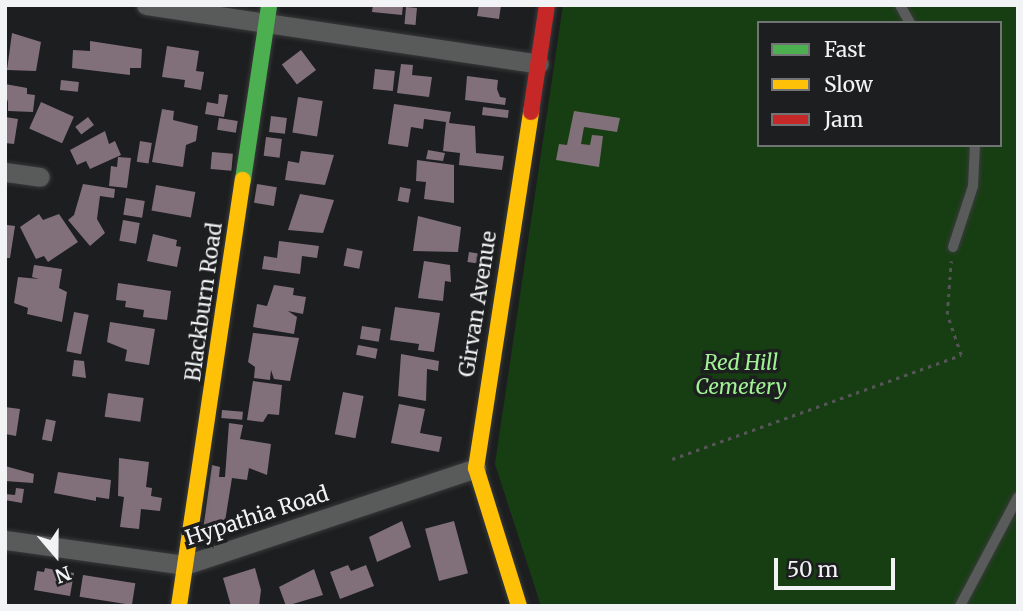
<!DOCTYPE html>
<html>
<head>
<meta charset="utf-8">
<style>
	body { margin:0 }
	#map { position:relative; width:1023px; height:611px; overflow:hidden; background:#1d1e1f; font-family:Merriweather,serif }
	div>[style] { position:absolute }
	.green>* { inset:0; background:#173e12 }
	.building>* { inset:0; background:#81707a; transform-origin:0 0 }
	.path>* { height:2.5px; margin-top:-1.25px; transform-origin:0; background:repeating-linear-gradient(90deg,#545555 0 3.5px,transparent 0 8.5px) }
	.roads { filter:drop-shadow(0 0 2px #393a3c) drop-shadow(0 0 2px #393a3c) }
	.lane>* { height:10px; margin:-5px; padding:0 5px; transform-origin:5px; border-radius:5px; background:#595a5a }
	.street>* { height:19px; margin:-9.5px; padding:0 9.5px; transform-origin:9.5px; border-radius:9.5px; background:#595a5a }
	.fast>* { height:16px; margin:-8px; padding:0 8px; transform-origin:8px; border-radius:8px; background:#4caf50 }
	.slow>* { height:16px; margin:-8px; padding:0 8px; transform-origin:8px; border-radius:8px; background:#ffc107 }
	.jam>* { height:16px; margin:-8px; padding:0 8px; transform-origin:8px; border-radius:8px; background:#c62828 }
	span { translate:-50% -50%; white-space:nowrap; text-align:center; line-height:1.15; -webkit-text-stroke:7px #1c1e20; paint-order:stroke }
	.street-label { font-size:21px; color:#f1f3f4 }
	.park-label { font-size:21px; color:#a0f293; font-style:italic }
	.frame { position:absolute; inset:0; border:7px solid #f1f3f4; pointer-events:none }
	.legend { position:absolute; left:757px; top:21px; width:245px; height:126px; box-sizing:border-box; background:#1c1e20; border:2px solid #717375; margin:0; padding:9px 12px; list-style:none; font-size:21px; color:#f1f3f4 }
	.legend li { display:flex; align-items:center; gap:14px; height:35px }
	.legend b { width:35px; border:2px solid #717375 }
	.north { position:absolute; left:21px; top:520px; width:70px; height:70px; -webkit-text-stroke:5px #1c1e20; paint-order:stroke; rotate:160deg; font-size:19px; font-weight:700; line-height:28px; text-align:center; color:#f1f3f4 }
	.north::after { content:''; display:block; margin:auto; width:24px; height:32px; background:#f1f3f4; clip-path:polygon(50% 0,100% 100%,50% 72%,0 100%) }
	.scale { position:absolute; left:774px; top:558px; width:121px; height:32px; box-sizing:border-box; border:4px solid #f1f3f4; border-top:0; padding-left:9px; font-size:21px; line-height:24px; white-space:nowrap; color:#f1f3f4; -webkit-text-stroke:5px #1c1e20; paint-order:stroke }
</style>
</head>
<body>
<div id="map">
	<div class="green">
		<i style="clip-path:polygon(evenodd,563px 5px,1018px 5px,1018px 606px,541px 606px,495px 464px,563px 5px,759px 23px,1000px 23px,1000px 145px,759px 145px,759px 23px)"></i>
	</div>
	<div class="building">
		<i style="clip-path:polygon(373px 5px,403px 5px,402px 15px,372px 12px)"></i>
		<i style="clip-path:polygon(479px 5px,501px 5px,499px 19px,477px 16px)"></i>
		<i style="left:406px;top:7px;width:11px;height:17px;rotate:5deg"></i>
		<i style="clip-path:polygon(12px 33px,41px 42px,36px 71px,7px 70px)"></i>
		<i style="clip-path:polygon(90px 41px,142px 49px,141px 68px,130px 68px,130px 75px,72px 68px,73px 50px,90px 51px)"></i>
		<i style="clip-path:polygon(167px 46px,199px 51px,196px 71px,204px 72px,201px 90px,184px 87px,185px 80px,162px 77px)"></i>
		<i style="left:301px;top:50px;width:25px;height:24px;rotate:53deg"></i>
		<i style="clip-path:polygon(401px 64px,413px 65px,412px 75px,432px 77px,429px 97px,397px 93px)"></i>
		<i style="left:375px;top:69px;width:20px;height:20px;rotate:6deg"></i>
		<i style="clip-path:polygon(467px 76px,498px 80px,497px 89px,500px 97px,506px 98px,505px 105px,465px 100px)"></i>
		<i style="left:61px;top:80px;width:18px;height:10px;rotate:6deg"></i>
		<i style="clip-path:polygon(5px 84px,27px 88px,27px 94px,35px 95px,33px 112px,8px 111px,8px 99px,5px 109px)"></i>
		<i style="clip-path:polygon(219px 94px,228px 95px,224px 117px,205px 114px,207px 102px,218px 104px)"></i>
		<i style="left:298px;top:97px;width:25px;height:36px;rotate:9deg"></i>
		<i style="left:41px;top:102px;width:36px;height:29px;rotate:24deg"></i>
		<i style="clip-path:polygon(394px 104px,451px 112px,449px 123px,475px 126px,476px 153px,504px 156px,502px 170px,459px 165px,460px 153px,443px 151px,446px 122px,424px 119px,423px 129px,411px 127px,408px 147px,388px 144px)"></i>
		<i style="left:483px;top:107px;width:26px;height:8px;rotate:7deg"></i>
		<i style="clip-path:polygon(162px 109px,174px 111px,173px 120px,198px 126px,196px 141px,186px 145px,183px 167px,152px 162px)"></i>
		<i style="clip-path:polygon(574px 111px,620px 118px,617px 132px,584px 127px,581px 144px,590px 145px,592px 135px,603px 136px,599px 167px,556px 160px,559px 144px,567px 145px)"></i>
		<i style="left:271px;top:116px;width:16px;height:16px;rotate:7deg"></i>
		<i style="clip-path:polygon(5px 117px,18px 119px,14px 144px,5px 143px)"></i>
		<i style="left:88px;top:117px;width:10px;height:16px;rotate:53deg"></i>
		<i style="left:219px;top:118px;width:19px;height:12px;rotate:9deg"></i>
		<i style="clip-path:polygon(105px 131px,109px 144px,115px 141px,121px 155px,90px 169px,86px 161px,77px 165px,70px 150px)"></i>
		<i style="left:266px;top:137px;width:16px;height:19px;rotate:7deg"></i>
		<i style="left:140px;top:141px;width:12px;height:21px;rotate:9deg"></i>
		<i style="clip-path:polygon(428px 150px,445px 153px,443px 161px,426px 159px)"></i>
		<i style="clip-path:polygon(301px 151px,334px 155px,325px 185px,285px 180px,288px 161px,299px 163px)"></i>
		<i style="left:212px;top:152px;width:21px;height:17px;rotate:5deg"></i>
		<i style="clip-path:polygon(118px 157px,131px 158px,127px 188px,109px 186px,111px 166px,117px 167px)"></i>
		<i style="clip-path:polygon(417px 160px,454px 165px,454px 203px,424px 199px,426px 182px,416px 181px)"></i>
		<i style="clip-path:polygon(83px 184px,115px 189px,114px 198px,100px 196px,97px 219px,105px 233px,90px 246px,68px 220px,74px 215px)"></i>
		<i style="left:257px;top:184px;width:20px;height:19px;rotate:9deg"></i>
		<i style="left:156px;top:185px;width:40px;height:26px;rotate:10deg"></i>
		<i style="left:400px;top:187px;width:11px;height:14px;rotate:10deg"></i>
		<i style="clip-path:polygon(300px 194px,334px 200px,323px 233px,288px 230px)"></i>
		<i style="left:126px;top:198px;width:19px;height:17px;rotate:9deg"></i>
		<i style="clip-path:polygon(39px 214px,43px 220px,59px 214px,78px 242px,48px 262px,44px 256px,36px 259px,20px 227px)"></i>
		<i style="clip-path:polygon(418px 216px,461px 227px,458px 252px,413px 251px)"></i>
		<i style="clip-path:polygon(5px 217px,7px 225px,15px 226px,10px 258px,5px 258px)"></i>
		<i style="left:123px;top:220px;width:17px;height:21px;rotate:10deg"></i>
		<i style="clip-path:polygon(153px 234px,177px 240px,176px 246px,181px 247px,177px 267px,147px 261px)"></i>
		<i style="clip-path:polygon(279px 241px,319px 246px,317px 258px,302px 256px,300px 274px,262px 269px,264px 256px,277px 258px)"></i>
		<i style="left:347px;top:248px;width:16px;height:18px;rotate:11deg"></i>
		<i style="left:469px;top:252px;width:19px;height:10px;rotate:9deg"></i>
		<i style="clip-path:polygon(424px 261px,450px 265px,451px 282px,445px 281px,443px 301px,418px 298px)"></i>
		<i style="clip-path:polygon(34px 265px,62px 269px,59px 288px,67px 292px,62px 322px,27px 314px,28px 308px,14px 303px,18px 277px,39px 279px,32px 277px)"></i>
		<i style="clip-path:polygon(118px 283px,171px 291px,167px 320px,143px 317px,144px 310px,125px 307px,126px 301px,116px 300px)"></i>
		<i style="clip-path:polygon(274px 285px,294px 288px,293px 295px,306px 297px,303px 314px,288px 311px,297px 317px,294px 334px,253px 327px,257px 304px,267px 306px)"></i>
		<i style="clip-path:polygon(395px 307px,440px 313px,434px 352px,418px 350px,419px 344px,390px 340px)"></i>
		<i style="left:74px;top:312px;width:15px;height:40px;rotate:11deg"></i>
		<i style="clip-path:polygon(110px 322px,155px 329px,149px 365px,125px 361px,127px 350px,107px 342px)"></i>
		<i style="left:362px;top:326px;width:19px;height:13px;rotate:9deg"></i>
		<i style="clip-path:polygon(253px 333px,299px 338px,290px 381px,274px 379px,271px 370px,270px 380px,254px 378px,255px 367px,248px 362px)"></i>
		<i style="left:358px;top:345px;width:20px;height:10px;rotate:11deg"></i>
		<i style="clip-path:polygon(401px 354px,439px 361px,438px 371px,427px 369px,426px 401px,398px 396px)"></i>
		<i style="clip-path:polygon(74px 360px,84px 361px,86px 378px,72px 376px)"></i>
		<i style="clip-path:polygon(253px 381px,282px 385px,279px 415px,268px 414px,263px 422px,247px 420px)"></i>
		<i style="left:343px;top:392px;width:21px;height:43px;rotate:11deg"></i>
		<i style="left:108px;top:393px;width:36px;height:24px;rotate:8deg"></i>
		<i style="clip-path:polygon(399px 404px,425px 409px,420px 433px,442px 437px,439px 452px,391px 443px)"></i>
		<i style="clip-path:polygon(5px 407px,20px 409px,16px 436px,5px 434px)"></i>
		<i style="left:222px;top:410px;width:21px;height:8px;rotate:5deg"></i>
		<i style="left:46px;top:419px;width:10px;height:21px;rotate:11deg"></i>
		<i style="clip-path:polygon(229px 423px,243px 425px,240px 439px,271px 444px,267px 475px,249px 468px,247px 480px,232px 478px,222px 540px,202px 537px,212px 465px,220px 467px,219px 477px,225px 477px)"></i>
		<i style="clip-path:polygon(119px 458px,149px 462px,146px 487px,152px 488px,151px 496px,162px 498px,160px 511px,141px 509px,139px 529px,120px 527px,124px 497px,118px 496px)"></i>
		<i style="clip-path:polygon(5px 466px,34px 474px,33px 483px,5px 481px)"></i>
		<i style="clip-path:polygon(58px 472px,111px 480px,109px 499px,96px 497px,96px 501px,54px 493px)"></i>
		<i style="clip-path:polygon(16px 488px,24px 489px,22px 503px,5px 500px,5px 494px,15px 495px)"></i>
		<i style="clip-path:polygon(402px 521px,411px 547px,377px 562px,369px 537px)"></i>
		<i style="left:454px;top:521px;width:54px;height:30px;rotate:75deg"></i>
		<i style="clip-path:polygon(348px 565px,351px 571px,366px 565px,374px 586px,340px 599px,330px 572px)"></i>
		<i style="clip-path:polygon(45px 568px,74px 573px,70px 596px,34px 590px,37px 571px,44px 572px)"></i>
		<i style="clip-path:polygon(255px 568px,261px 590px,259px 606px,231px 606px,223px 578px)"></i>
		<i style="clip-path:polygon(314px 569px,323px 595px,286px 606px,279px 587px)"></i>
		<i style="left:83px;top:575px;width:53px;height:22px;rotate:9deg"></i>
	</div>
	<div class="path">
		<i style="left:672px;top:459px;width:307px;rotate:-19.8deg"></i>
		<i style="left:961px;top:355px;width:43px;rotate:-108.9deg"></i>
		<i style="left:947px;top:314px;width:53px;rotate:-85.7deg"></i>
	</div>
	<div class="roads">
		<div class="lane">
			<i style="left:900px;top:5px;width:21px;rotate:61deg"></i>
			<i style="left:953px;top:247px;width:64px;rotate:-71.8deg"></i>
			<i style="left:973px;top:186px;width:41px;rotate:-87.2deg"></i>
			<i style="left:960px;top:606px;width:123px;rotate:-62deg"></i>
		</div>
		<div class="street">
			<i style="left:146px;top:5px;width:397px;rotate:8.5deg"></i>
			<i style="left:5px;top:172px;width:35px;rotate:8deg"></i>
			<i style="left:5px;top:540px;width:182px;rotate:7.9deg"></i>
			<i style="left:185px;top:565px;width:307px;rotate:-18.4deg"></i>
		</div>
		<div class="fast">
			<i style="left:243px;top:180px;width:177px;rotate:-81.5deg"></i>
		</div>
		<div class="slow">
			<i style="left:179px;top:606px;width:431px;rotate:-81.5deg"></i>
			<i style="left:519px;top:606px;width:145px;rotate:-107.3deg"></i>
			<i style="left:476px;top:468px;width:360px;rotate:-81.2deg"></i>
		</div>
		<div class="jam">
			<i style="left:531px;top:112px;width:108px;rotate:-81.5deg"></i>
		</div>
	</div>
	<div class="street-label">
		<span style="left:204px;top:302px;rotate:-82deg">Blackburn Road</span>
		<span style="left:478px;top:304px;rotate:-81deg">Girvan Avenue</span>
		<span style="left:257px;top:516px;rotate:-18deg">Hypathia Road</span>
	</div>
	<div class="park-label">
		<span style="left:741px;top:375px">Red Hill<br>Cemetery</span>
	</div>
	<div class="frame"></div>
	<ul class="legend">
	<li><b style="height:9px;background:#4caf50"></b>Fast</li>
	<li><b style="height:9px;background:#ffc107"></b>Slow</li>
	<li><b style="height:9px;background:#c62828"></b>Jam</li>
	</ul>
	<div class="north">N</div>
	<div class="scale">50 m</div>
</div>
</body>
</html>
